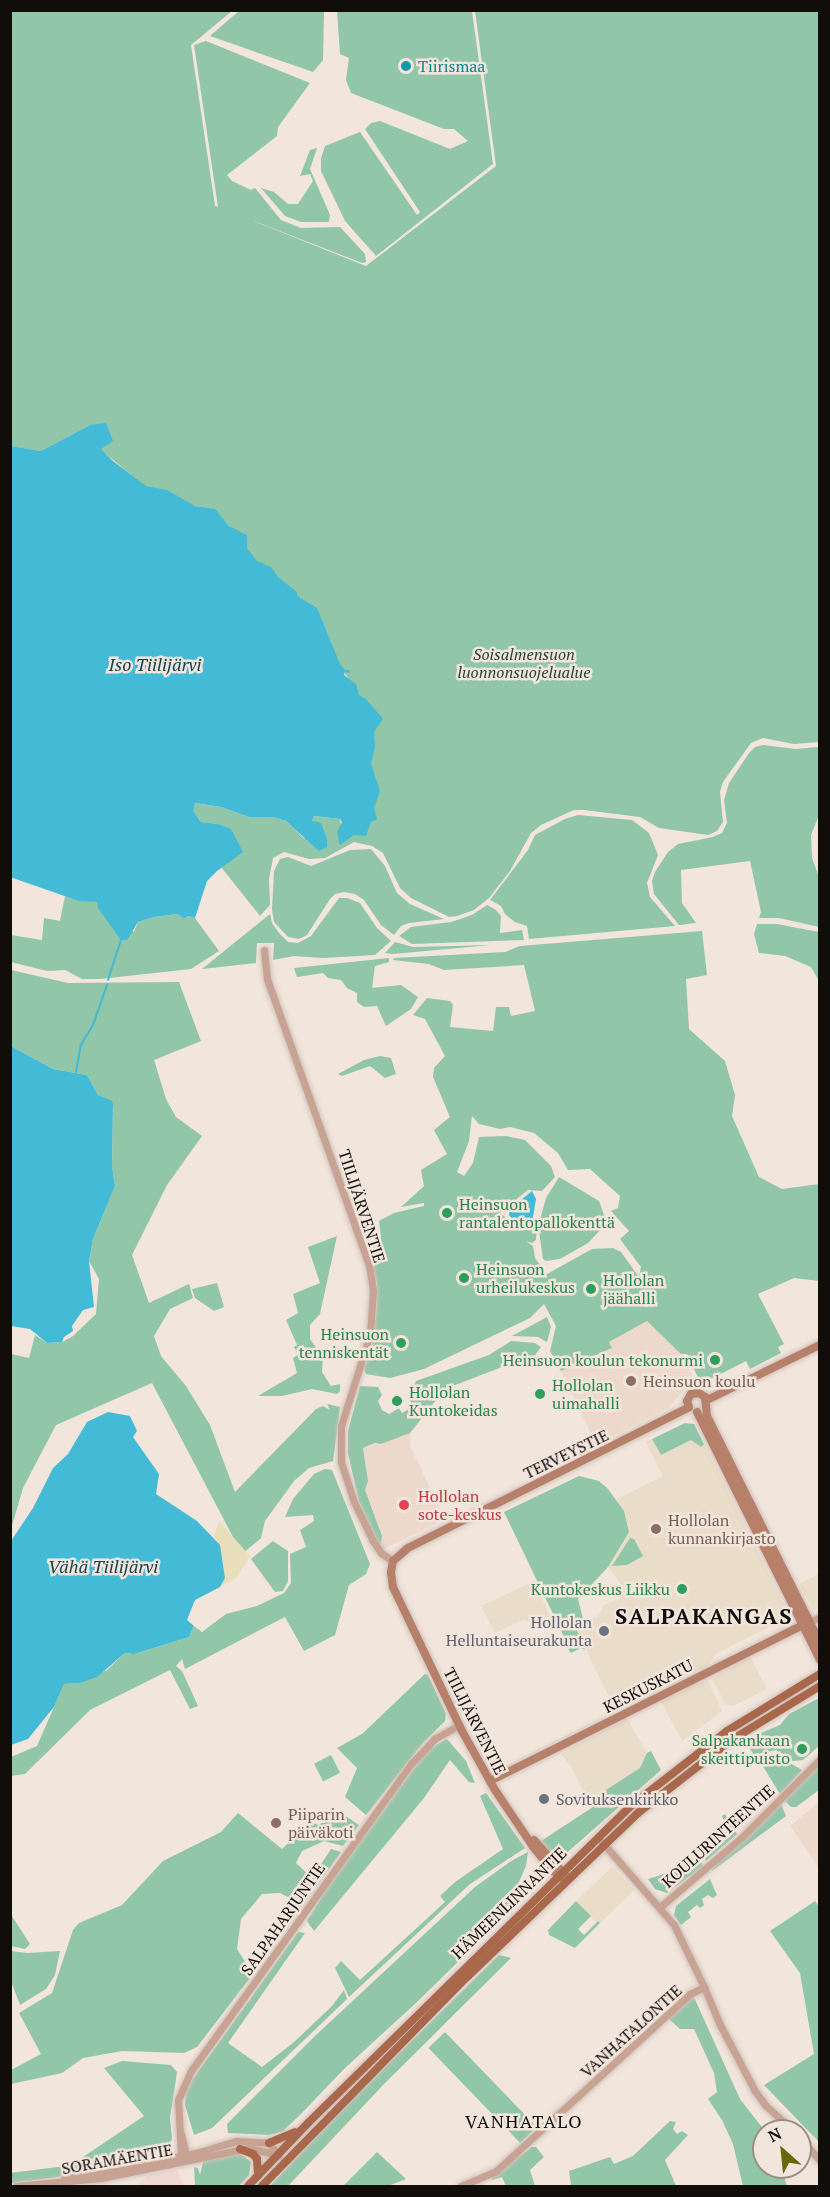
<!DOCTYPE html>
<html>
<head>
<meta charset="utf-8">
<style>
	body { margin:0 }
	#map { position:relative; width:830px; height:2197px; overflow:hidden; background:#f2e5dc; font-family:"PT Serif",serif }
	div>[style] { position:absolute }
	.commercial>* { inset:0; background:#e9dcc8; transform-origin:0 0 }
	.industrial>* { inset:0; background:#f1d8d0 }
	.built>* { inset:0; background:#edd9cc }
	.green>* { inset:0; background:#91c6a9; transform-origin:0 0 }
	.sand>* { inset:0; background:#e8deb9 }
	.water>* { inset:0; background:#44bbd6 }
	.stream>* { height:1.5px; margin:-0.75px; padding:0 0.75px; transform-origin:0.75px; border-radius:0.75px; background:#44bbd6 }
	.roads { filter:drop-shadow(0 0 2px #cec2ba) drop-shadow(0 0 2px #cec2ba) }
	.tertiary>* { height:7px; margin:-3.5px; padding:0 3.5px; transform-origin:3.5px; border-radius:3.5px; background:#c8a393 }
	.secondary>* { height:8px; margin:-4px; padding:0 4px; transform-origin:4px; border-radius:4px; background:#b7806a }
	.primary>* { height:8px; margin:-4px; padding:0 4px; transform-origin:4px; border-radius:4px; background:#a9674b }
	.dots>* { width:16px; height:16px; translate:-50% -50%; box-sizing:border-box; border:3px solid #f2e5dc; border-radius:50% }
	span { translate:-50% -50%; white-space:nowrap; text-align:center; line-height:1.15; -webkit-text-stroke:5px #f2e5dc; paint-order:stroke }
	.culture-label { font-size:16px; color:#0d838f }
	.left { translate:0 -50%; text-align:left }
	.park-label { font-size:16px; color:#204734; font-style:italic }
	.leisure-label { font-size:16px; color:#27864d }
	.right { translate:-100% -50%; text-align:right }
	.street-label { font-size:16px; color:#110d0a }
	.education-label { font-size:16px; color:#785e54 }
	.health-label { font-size:16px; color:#be3a42 }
	.worship-label { font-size:16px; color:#5b616d }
	.water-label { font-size:18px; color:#10444f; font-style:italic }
	.neighbourhood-label { font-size:18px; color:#110d0a; letter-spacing:1.5px }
	.district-label { font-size:22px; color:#110d0a; font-weight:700; letter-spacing:1.5px }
	.frame { position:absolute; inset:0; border:12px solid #110d0a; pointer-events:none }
	.north { position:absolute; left:752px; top:2119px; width:60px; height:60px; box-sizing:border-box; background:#f2e5dc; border:2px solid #988f88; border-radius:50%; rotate:333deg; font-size:16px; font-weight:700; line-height:24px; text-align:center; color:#110d0a }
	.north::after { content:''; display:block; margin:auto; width:21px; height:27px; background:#666909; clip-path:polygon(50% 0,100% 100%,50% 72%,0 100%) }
</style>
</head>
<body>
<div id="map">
	<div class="commercial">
		<i style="clip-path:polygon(652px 1439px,661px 1455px,691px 1440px,701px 1447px,704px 1444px,789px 1615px,787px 1618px,717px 1653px,708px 1665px,614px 1708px,577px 1630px,599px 1615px,604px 1605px,621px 1598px,621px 1584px,608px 1567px,629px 1532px,624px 1511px,616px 1500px,663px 1476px,646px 1442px)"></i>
		<i style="clip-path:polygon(819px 1574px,819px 1608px,814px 1610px,799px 1584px)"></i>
		<i style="clip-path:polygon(534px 1581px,554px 1625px,549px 1628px,523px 1620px,495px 1633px,481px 1606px)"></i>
		<i style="clip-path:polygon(750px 1657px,767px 1689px,733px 1706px,726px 1705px,712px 1679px)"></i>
		<i style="clip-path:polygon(700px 1682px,708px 1682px,722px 1711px,682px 1741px,661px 1702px)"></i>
		<i style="clip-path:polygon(627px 1718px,647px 1753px,640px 1768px,592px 1799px,586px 1797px,572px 1768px,561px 1754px)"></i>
		<i style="left:612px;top:1867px;width:32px;height:50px;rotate:46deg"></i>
	</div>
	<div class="industrial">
		<i style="clip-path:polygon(177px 2170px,184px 2186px,136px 2186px,150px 2174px)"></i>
	</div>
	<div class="built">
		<i style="clip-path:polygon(647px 1321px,680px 1351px,696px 1382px,683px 1391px,670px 1407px,596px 1444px,561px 1371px,612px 1349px,609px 1342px)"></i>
		<i style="clip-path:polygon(410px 1433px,410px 1446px,445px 1519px,384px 1549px,380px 1547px,382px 1536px,365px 1490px,368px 1481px,363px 1448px)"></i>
		<i style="clip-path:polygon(819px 1802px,819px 1868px,790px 1826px)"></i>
	</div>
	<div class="green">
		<i style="clip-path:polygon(240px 10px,324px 11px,323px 60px,313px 72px,210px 36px)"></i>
		<i style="clip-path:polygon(11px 11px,232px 11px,191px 45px,215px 206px,218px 207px,194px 45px,206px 41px,310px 83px,278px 127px,277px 136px,227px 175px,232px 181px,251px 190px,255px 188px,281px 220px,301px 228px,340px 227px,365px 254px,366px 262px,362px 263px,246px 218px,366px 266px,496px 166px,475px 11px,819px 11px,819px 742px,794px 744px,763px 738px,751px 743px,723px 782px,720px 792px,723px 822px,717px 831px,708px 835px,659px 828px,640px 817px,584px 810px,574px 810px,541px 825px,531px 833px,510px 871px,489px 898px,474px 910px,457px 916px,449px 917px,411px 898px,400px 888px,383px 853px,372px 846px,354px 842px,325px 858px,309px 859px,284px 852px,273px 858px,269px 879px,270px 905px,260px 916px,221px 867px,236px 842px,218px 824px,201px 822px,193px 811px,194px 803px,221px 807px,249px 817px,273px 817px,286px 821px,305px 839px,314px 816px,340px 819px,341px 826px,354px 835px,365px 834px,374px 815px,371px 766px,359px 695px,294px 595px,255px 560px,246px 547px,246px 535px,232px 529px,212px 509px,195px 506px,146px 487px,101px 450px,90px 425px,41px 451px,11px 446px)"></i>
		<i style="clip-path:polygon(337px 11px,472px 11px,493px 164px,376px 256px,345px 221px,321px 171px,321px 158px,325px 146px,360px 132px,417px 215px,420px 212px,365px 129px,371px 123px,380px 121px,450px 149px,468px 141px,454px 129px,444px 129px,351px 93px,346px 80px,349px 58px,340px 54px)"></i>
		<i style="clip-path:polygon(317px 148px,310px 169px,330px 215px,329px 222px,301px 222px,285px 216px,261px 188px,274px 192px,288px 204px,298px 204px,313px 181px,310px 174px,300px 176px,310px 150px)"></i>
		<i style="clip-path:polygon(763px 745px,796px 749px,819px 747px,819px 815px,811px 835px,812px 858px,819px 877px,819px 927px,779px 918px,759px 918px,761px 912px,750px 861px,681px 870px,682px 903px,696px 923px,679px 925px,654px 894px,652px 881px,655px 872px,668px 852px,678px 844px,713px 837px,722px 833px,727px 823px,724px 800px,729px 783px,749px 753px,755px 747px)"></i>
		<i style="clip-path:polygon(578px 815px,632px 820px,649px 833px,658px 855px,647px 883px,650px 897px,675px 926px,529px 939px,527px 926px,515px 922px,505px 914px,501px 906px,490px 900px,528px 850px,535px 835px,565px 819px)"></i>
		<i style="clip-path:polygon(371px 849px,385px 866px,397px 893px,410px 904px,444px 919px,409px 923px,401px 926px,394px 935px,381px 925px,364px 900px,355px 894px,344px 892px,335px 894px,330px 899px,307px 935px,299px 939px,288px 937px,274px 922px,272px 909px,274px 871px,280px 859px,288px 857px,311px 866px,350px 850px)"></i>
		<i style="clip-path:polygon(65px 896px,97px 902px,134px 932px,138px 922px,154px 917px,177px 914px,184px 919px,188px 916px,195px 918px,219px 951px,191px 969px,100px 979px,82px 979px,65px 970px,47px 971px,11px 962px,11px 935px,42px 940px,44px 918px,60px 921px)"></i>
		<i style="clip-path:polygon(339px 898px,347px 898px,360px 903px,377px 928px,391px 941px,375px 955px,323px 958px,294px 956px,273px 960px,274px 943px,257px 943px,256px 963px,202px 969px,270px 914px,272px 923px,279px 933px,288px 942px,298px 943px,311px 936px)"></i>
		<i style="clip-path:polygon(487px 905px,496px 910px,501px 916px,500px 933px,522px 930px,524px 940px,412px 944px,399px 936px,411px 927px,451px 922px,472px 915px)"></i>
		<i style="clip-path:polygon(757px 924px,777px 924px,819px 932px,819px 981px,811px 967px,785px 956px,759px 953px,754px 934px)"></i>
		<i style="clip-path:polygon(evenodd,702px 931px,707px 975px,686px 979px,689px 1029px,725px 1061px,735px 1095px,732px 1116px,759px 1177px,782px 1189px,819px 1184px,819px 1281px,794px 1278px,758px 1294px,784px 1344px,778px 1347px,781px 1353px,750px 1369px,746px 1361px,701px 1384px,687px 1354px,681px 1354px,647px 1321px,609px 1342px,612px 1348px,561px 1371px,550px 1351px,556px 1326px,544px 1304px,530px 1318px,424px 1369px,390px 1378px,366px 1374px,364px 1368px,373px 1343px,377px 1305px,377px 1284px,370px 1253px,381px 1236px,379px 1221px,394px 1213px,424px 1206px,424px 1203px,401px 1207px,424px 1186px,421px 1170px,447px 1154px,434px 1130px,450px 1117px,433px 1077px,434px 1068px,445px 1056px,425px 1019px,413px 1015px,427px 998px,450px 1001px,453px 1005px,450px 1027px,493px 1031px,496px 1007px,509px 1007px,511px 1016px,535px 1011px,524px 965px,444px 970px,429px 964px,393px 960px,394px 958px,505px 952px,520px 946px,702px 931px,472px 1116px,479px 1124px,500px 1129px,510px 1127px,534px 1133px,558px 1153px,568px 1170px,590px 1169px,620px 1196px,618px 1208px,611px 1211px,629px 1231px,620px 1239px,641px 1267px,639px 1277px,621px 1252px,613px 1248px,592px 1249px,547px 1274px,535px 1258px,533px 1246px,526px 1241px,532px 1243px,536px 1240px,537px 1224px,526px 1229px,526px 1224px,515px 1223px,502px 1232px,499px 1225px,502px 1229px,511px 1223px,503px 1215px,494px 1217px,528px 1190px,542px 1191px,555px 1177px,551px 1166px,525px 1140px,506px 1136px,479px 1137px,473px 1163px,464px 1176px,457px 1172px,469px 1141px,472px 1116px)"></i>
		<i style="clip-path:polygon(395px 942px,413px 947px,491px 945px,393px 954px,385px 953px)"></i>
		<i style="clip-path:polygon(389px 958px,389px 962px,375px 966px,372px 988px,401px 985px,418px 997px,411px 1009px,386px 1026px,377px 1006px,364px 1007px,357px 1002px,357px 993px,347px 988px,341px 980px,328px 978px,323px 973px,297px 977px,294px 968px)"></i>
		<i style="clip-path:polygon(11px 970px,68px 983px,179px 982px,201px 1041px,154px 1060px,166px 1099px,176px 1117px,202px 1136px,167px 1185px,132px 1255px,149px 1303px,189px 1284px,193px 1298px,170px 1309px,154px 1336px,161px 1356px,186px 1386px,210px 1425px,235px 1492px,316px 1409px,323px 1406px,330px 1410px,327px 1404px,340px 1407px,333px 1461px,309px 1468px,294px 1481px,265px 1521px,261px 1538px,242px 1554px,152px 1383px,56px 1425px,23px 1488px,11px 1529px,11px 1354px,29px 1358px,35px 1335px,47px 1343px,62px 1342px,73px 1336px,96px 1314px,99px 1279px,89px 1261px,93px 1239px,115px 1186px,112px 1166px,113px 1104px,98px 1095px,87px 1075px,53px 1069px,11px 1046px)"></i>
		<i style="clip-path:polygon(380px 1056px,391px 1058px,396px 1074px,385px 1078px,370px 1066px,342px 1076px,338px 1074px,364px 1060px)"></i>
		<i style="clip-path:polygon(559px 1177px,599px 1201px,605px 1218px,602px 1228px,588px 1243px,560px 1259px,546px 1261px,543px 1259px,539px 1231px,541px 1216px,546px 1198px)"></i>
		<i style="clip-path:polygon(337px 1236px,320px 1314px,310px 1325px,310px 1339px,323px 1357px,322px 1372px,331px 1386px,340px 1384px,340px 1391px,337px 1394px,312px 1389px,282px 1396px,258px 1396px,297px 1373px,293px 1358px,298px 1355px,294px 1347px,297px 1345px,286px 1320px,298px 1313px,293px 1294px,320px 1283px,308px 1247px)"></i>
		<i style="clip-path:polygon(217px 1283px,224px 1307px,214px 1311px,195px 1298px,192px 1289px)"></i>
		<i style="clip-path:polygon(547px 1317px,551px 1327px,547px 1342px,538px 1337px,512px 1336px)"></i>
		<i style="clip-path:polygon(511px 1341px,535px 1343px,541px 1347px,527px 1366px,502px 1367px,445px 1389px,410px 1433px,381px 1444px,375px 1443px,363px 1448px,368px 1481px,365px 1490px,382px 1536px,380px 1547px,359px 1502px,348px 1453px,348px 1431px,360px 1386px,378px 1387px,382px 1395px,378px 1401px,382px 1410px,389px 1414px,399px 1408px,402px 1413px,413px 1407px,408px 1397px,416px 1381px,489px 1355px)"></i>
		<i style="clip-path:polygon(685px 1423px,694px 1424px,704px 1444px,701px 1447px,691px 1440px,661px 1455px,652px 1439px)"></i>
		<i style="clip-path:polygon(325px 1469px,332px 1470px,370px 1564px,366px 1574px,349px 1585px,335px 1635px,304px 1651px,285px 1617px,185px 1669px,182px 1659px,176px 1666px,182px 1671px,198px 1706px,190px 1709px,170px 1670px,90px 1710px,25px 1774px,11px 1776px,11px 1757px,37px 1746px,64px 1684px,80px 1683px,107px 1670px,125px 1653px,134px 1654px,189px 1637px,194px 1626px,202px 1632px,226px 1614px,257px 1606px,284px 1593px,291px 1583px,290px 1554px,306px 1547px,300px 1530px,314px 1521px,313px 1515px,285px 1517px,293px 1499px,314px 1474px)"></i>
		<i style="clip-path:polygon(579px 1476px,599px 1481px,608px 1489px,624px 1511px,629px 1532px,608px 1567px,578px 1599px,583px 1619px,577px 1630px,585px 1650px,581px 1648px,571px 1653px,568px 1649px,576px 1645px,569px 1647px,504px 1512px)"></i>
		<i style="clip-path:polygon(630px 1538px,634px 1539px,643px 1556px,627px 1565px,612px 1566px)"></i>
		<i style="clip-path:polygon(273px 1541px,288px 1551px,288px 1581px,283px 1591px,275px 1592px,251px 1559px)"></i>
		<i style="clip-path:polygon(425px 1674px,428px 1675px,446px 1714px,445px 1721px,423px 1743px,366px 1815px,345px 1797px,357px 1768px,337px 1748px,362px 1734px)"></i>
		<i style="clip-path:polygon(819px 1698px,819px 1746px,803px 1760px,793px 1761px,776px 1750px,754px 1755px,744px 1740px,780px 1725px,789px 1714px)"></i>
		<i style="clip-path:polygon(447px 1739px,466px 1761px,475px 1783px,469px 1782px,450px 1760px,424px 1798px,314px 1931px,307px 1921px,326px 1890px,412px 1771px,431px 1748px)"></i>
		<i style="clip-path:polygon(651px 1751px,661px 1770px,562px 1857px,555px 1856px,547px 1849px,541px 1841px,593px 1807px,592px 1799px,640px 1768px,647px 1753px)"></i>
		<i style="left:331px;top:1755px;width:20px;height:19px;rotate:63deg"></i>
		<i style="clip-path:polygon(776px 1755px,802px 1770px,780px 1794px,759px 1760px)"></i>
		<i style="clip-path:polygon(819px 1765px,819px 1790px,796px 1807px,791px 1807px,785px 1801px)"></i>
		<i style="clip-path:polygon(486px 1793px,525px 1848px,470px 1884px,349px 1997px,335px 1968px,341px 1961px,360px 1980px,445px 1902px,440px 1896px,455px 1882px,503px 1849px,480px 1796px)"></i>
		<i style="clip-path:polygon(781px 1804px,786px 1816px,712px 1871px,713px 1868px)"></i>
		<i style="clip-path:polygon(338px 1811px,359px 1825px,343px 1846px,324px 1841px,302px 1851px,296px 1863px,312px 1878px,331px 1849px,341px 1852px,303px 1905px,280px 1893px,262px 1894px,241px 1919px,237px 1949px,253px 1974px,197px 2047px,184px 2053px,122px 2051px,83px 2058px,62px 2073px,11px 2084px,11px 2070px,41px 2054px,19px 2013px,52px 1993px,73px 1930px,79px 1923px,122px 1905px,163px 1861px,221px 1832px,238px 1813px,282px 1849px,310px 1822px,319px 1825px)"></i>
		<i style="clip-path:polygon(725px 1814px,737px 1834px,706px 1861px,702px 1854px,728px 1830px,722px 1816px)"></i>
		<i style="clip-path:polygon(528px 1852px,526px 1866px,511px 1900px,511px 1910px,416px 2003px,344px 2069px,300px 2115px,283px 2131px,269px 2135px,228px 2133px,227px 2124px,315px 2036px,475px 1887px,511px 1861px)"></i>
		<i style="clip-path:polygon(698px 1856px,703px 1866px,667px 1893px,655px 1889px,648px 1879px,661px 1875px)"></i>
		<i style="clip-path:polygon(710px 1879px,717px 1895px,713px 1898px,708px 1895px,702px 1899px,704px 1905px,700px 1908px,697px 1905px,688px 1912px,691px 1917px,681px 1925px,674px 1915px,676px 1906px)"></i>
		<i style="clip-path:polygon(576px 1901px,591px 1916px,578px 1929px,584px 1935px,598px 1921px,600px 1923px,575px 1948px,549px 1935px,548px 1930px)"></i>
		<i style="clip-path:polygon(815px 1901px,820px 1908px,819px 2142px,764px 2085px,814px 2054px,800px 1973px,770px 1931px)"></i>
		<i style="clip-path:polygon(10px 1913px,30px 1944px,25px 1949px,11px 1946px)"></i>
		<i style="clip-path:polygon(298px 1932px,305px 1933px,228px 2043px,262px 2067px,293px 2043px,332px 2006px,344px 1990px,347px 1999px,212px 2128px,194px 2135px,185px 2105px,186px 2093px,192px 2080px)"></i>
		<i style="clip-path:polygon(10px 1951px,27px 1953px,60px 1951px,55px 1975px,46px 1989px,20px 2005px,11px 1981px)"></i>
		<i style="clip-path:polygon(499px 1955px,511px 1958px,384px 2084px,288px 2186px,270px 2186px,342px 2109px)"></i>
		<i style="clip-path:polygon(693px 1995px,740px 2099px,765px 2131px,764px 2167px,781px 2167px,787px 2186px,743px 2186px,733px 2144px,722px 2120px,708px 2099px,717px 2092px,714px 2073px,694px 2029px,680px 2029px,668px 2018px)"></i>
		<i style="left:445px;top:2032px;width:132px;height:23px;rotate:46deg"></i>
		<i style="clip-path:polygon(122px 2061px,171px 2065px,177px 2072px,170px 2118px,172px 2139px,170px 2144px,138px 2152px,77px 2161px,144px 2116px,104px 2068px)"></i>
		<i style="clip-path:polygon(670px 2121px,676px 2122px,673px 2129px,677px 2134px,682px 2131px,688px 2135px,665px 2160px,676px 2186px,571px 2185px,569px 2171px,610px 2157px,614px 2164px,633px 2156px)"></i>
		<i style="clip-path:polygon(532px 2147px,536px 2147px,544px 2157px,530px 2170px,535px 2186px,506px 2186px,502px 2177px,492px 2180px,491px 2177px)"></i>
		<i style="clip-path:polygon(236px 2150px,251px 2162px,249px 2175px,239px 2186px,195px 2186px,194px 2167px,198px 2168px,200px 2175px,204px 2158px)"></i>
		<i style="clip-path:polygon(377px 2152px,406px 2179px,388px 2186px,343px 2186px)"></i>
		<i style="clip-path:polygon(145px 2156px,145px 2159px,130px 2164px,95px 2172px,11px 2183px,10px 2173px)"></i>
	</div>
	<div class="sand">
		<i style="clip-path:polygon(219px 1521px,250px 1556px,237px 1577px,220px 1587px,225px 1578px,220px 1545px,214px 1537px)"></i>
	</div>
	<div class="water">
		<i style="clip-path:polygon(106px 423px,113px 441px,101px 449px,113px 461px,146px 486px,167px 490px,195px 506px,215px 509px,229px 526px,247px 535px,247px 548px,257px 561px,271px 567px,278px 577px,297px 592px,297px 596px,317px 608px,340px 664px,345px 670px,349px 670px,350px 673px,345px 672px,344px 675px,356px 684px,359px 695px,366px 699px,383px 719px,374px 732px,375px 747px,371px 764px,380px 791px,374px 808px,377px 819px,371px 822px,366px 836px,354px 835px,340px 845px,337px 832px,342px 822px,340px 819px,314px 816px,312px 821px,321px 823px,327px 839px,327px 847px,319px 851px,286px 821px,273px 817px,249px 817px,221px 807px,195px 803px,193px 811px,201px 822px,218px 824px,231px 829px,243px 852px,217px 871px,207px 881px,195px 918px,188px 916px,184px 919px,177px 914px,154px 917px,138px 922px,127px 940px,121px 940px,98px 908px,97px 902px,79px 901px,10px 877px,11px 446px,41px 451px,90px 425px)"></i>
		<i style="clip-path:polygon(11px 1046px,53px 1069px,87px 1075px,98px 1095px,112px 1101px,113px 1104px,112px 1166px,115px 1186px,93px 1239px,89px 1261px,94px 1307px,83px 1310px,72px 1326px,73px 1331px,64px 1337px,62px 1342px,47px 1343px,30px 1329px,11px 1326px)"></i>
		<i style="clip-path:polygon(532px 1191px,536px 1199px,533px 1217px,528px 1224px,515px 1223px,509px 1215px,510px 1209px)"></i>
		<i style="clip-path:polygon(108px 1412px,130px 1416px,137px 1431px,133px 1437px,159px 1474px,156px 1494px,197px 1521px,220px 1545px,225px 1578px,220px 1587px,195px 1600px,187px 1620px,194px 1626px,189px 1637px,134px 1654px,125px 1653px,97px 1677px,80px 1683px,64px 1684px,54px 1707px,28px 1739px,11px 1745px,11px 1541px,33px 1508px,53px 1468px,68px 1454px,87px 1422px)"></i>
	</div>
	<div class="stream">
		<i style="left:108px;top:980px;width:42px;rotate:-72deg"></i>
		<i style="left:76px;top:1072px;width:27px;rotate:-80deg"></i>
		<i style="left:81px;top:1045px;width:23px;rotate:-59deg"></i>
		<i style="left:93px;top:1025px;width:42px;rotate:-70.7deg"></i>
	</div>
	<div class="roads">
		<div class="tertiary">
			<i style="left:264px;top:950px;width:29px;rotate:84deg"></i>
			<i style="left:267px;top:979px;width:304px;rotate:70.4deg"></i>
			<i style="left:369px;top:1265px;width:26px;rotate:81deg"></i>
			<i style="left:373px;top:1291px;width:43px;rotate:94deg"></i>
			<i style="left:370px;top:1334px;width:96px;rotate:107.5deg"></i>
			<i style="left:341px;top:1426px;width:36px;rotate:90deg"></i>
			<i style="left:341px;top:1462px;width:42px;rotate:72deg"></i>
			<i style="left:354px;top:1502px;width:43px;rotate:64deg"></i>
			<i style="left:373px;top:1541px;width:14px;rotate:56deg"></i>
			<i style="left:381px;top:1553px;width:14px;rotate:34deg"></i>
			<i style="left:809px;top:1622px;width:12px;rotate:-24deg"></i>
			<i style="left:660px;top:1907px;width:108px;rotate:-40.5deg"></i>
			<i style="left:742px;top:1837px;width:110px;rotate:-45deg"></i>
			<i style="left:704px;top:1987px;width:39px;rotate:67deg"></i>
			<i style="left:719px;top:2023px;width:77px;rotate:62.1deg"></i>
			<i style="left:755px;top:2091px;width:17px;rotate:54deg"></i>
			<i style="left:765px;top:2105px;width:39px;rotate:42deg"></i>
			<i style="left:181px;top:2134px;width:25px;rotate:76deg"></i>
			<i style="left:800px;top:2137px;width:31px;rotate:50deg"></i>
			<i style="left:181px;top:2154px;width:54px;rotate:-93.2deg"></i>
			<i style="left:178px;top:2100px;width:32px;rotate:-66deg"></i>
			<i style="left:191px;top:2071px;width:378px;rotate:-54.4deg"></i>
			<i style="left:411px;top:1764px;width:34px;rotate:-47deg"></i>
			<i style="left:434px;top:1739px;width:29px;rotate:-29deg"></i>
			<i style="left:64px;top:2179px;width:135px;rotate:-11.1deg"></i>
			<i style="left:196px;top:2153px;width:42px;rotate:-16.7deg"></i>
			<i style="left:236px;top:2141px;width:33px;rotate:3deg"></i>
			<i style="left:269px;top:2143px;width:16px;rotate:52deg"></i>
			<i style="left:16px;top:2186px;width:85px;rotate:-5.4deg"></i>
			<i style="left:101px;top:2178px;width:150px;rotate:-11.5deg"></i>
			<i style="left:248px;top:2148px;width:31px;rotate:13deg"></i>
			<i style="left:461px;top:2186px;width:38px;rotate:-23deg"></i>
			<i style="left:496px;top:2171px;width:263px;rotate:-42.4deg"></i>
			<i style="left:690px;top:1994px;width:16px;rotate:-27deg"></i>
			<i style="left:704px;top:1987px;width:69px;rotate:-115.8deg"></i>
			<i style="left:674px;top:1925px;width:110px;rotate:-130.9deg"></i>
		</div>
		<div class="secondary">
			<i style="left:707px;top:1400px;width:126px;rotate:-26deg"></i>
			<i style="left:689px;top:1407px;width:6px;rotate:-108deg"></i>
			<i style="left:687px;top:1401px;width:8px;rotate:-60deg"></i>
			<i style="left:691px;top:1394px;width:8px;rotate:-7deg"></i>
			<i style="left:699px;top:1393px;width:7px;rotate:34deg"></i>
			<i style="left:705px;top:1397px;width:19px;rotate:84deg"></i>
			<i style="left:707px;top:1416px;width:254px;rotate:63.5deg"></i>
			<i style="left:697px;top:1412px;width:277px;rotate:63.6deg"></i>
			<i style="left:490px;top:1781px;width:356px;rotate:-26.5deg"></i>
			<i style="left:534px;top:1840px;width:48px;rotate:48.4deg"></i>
			<i style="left:563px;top:1879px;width:14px;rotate:-141deg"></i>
			<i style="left:552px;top:1870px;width:32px;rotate:-129deg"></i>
			<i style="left:532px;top:1845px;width:66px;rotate:-123.9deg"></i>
			<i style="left:495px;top:1790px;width:68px;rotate:-119.2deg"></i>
			<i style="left:462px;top:1731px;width:160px;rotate:-115.6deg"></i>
			<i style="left:393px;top:1587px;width:15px;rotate:-98deg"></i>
			<i style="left:391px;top:1572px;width:11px;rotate:-80deg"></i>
			<i style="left:393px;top:1561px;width:20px;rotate:-41deg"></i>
			<i style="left:408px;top:1548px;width:314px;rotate:-26.6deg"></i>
		</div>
		<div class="primary">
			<i style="left:269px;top:2143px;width:28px;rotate:-23deg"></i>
			<i style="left:240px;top:2149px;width:14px;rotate:21deg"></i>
			<i style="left:253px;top:2154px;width:6px;rotate:51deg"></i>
			<i style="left:257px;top:2159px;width:16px;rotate:86deg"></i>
			<i style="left:248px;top:2186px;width:87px;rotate:-46.4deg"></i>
			<i style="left:308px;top:2123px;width:454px;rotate:-44.5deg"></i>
			<i style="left:632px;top:1805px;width:120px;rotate:-37.9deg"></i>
			<i style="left:727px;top:1731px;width:109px;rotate:-31.5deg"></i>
			<i style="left:262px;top:2186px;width:294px;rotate:-45.6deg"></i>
			<i style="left:468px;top:1976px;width:236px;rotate:-43.8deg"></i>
			<i style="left:638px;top:1813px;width:120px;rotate:-37.9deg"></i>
			<i style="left:733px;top:1739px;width:102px;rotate:-31.3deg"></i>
		</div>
	</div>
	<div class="dots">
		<i style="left:406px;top:66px;background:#0f9aa8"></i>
		<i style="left:447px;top:1213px;background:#2e9e5b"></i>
		<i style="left:464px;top:1278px;background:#2e9e5b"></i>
		<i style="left:591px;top:1289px;background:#2e9e5b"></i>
		<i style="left:401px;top:1343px;background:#2e9e5b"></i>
		<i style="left:715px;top:1360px;background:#2e9e5b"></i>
		<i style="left:631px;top:1381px;background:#8d6e63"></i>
		<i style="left:540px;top:1394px;background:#2e9e5b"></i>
		<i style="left:397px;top:1401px;background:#2e9e5b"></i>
		<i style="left:404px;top:1505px;background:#e0444e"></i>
		<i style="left:656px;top:1529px;background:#8d6e63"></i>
		<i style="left:682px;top:1589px;background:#2e9e5b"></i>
		<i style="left:604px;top:1631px;background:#6b7280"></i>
		<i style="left:802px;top:1749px;background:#2e9e5b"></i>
		<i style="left:544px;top:1799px;background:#6b7280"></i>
		<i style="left:276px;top:1823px;background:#8d6e63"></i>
	</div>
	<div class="culture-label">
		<span class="left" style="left:418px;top:66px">Tiirismaa</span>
	</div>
	<div class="park-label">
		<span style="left:524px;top:663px">Soisalmensuon<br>luonnonsuojelualue</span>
	</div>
	<div class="leisure-label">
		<span class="left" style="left:459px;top:1213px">Heinsuon<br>rantalentopallokenttä</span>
		<span class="left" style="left:476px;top:1278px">Heinsuon<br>urheilukeskus</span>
		<span class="left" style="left:603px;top:1289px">Hollolan<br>jäähalli</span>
		<span class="right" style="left:389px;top:1343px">Heinsuon<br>tenniskentät</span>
		<span class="right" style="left:703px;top:1360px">Heinsuon koulun tekonurmi</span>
		<span class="left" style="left:552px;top:1394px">Hollolan<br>uimahalli</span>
		<span class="left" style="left:409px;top:1401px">Hollolan<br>Kuntokeidas</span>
		<span class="right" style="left:670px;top:1589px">Kuntokeskus Liikku</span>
		<span class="right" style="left:790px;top:1749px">Salpakankaan<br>skeittipuisto</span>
	</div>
	<div class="street-label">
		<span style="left:362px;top:1206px;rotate:72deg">TIILIJÄRVENTIE</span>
		<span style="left:566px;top:1454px;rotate:-26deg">TERVEYSTIE</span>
		<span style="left:648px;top:1686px;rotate:-27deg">KESKUSKATU</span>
		<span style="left:475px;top:1721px;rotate:63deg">TIILIJÄRVENTIE</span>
		<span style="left:718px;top:1836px;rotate:-42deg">KOULURINTEENTIE</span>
		<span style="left:509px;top:1903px;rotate:-44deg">HÄMEENLINNANTIE</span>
		<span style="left:283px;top:1919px;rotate:-55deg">SALPAHARJUNTIE</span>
		<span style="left:631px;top:2031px;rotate:-42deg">VANHATALONTIE</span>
		<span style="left:117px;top:2159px;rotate:-10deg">SORAMÄENTIE</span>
	</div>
	<div class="education-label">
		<span class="left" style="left:643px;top:1381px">Heinsuon koulu</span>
		<span class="left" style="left:668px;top:1529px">Hollolan<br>kunnankirjasto</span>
		<span class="left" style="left:288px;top:1823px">Piiparin<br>päiväkoti</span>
	</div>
	<div class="health-label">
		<span class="left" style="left:418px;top:1505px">Hollolan<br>sote-keskus</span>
	</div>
	<div class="worship-label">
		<span class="right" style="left:592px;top:1631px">Hollolan<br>Helluntaiseurakunta</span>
		<span class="left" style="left:556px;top:1799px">Sovituksenkirkko</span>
	</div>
	<div class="water-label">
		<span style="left:155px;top:664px">Iso Tiilijärvi</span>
		<span style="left:103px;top:1566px">Vähä Tiilijärvi</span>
	</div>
	<div class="neighbourhood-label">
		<span style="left:524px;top:2121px">VANHATALO</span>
	</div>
	<div class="district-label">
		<span style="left:704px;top:1616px">SALPAKANGAS</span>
	</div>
	<div class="frame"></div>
	<div class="north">N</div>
</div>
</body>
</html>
